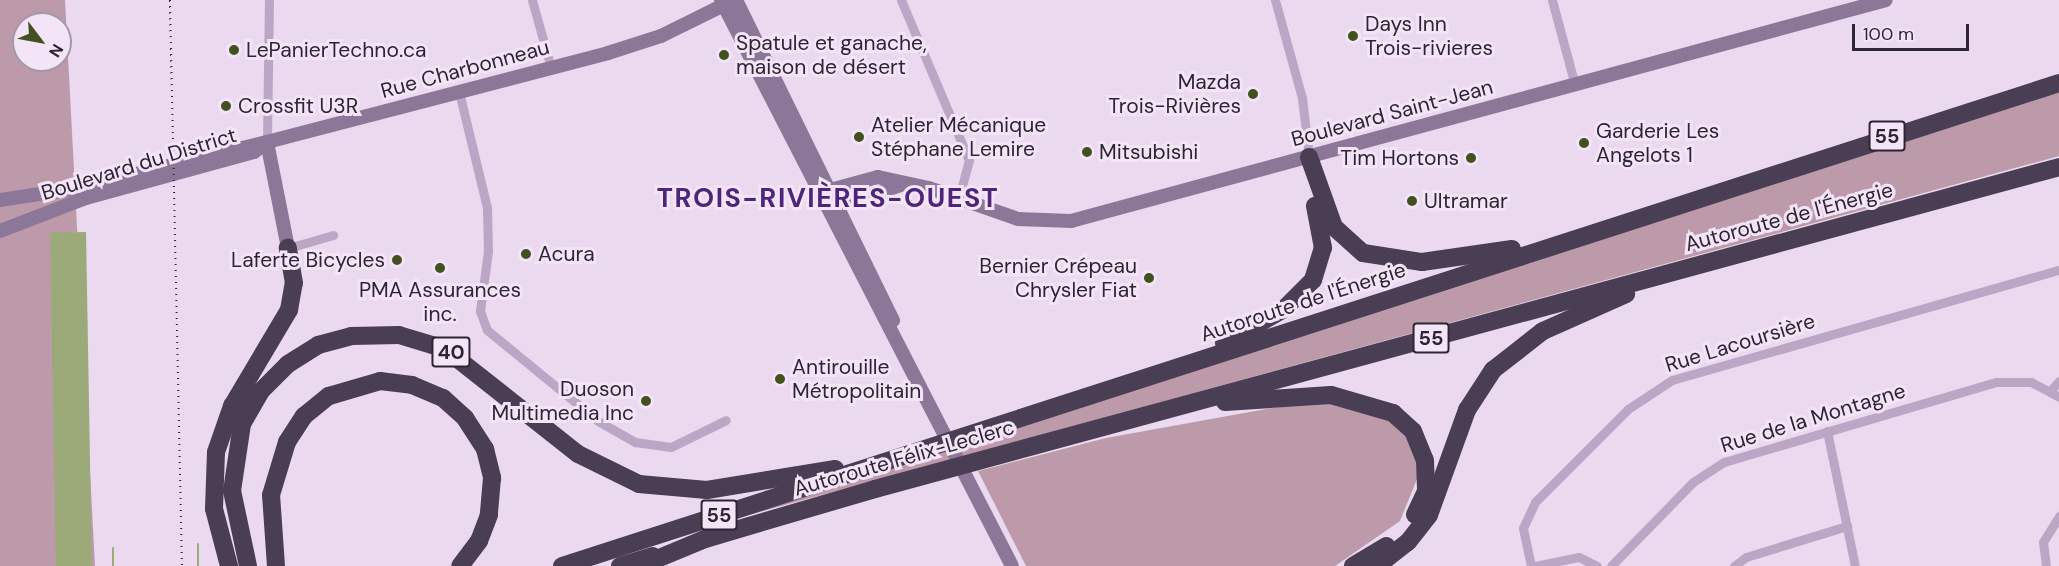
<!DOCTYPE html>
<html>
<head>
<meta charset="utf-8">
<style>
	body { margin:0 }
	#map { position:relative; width:2059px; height:566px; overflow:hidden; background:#ead9ef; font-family:"DM Sans",sans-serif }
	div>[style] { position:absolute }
	.green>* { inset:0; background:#bd9aa9 }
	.water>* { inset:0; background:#9caa7a; transform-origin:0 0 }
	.stream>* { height:2px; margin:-1px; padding:0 1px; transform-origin:1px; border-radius:1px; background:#9caa7a }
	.street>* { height:9px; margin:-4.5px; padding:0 4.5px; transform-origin:4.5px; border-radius:4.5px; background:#bca6c6 }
	.secondary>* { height:14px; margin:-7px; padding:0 7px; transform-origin:7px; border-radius:7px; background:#8c7799 }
	.highway>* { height:18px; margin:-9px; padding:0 9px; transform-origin:9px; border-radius:9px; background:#493e53 }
	.rail>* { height:2px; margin-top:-1px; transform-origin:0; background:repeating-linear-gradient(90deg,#2d2632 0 1.5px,transparent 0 6px) }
	.dots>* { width:16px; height:16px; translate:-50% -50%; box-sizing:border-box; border:3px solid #f3e4f7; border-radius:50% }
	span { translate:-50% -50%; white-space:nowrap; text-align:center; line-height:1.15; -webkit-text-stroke:6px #f3e4f7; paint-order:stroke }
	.shield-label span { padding:2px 4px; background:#f3e4f7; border:2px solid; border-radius:4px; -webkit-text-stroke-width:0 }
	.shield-label { font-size:20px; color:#2d2632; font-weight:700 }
	.poi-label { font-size:21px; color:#2d2632 }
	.left { translate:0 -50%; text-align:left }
	.right { translate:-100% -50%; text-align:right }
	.street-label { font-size:21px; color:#2d2632 }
	.district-label { font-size:27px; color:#4e257c; font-weight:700; letter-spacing:1.5px }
	.north { position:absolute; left:12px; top:12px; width:60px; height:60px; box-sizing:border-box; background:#f3e4f7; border:2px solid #a498a8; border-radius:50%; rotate:122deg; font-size:16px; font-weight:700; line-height:24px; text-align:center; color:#2d2632 }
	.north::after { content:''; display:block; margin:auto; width:21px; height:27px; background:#42511f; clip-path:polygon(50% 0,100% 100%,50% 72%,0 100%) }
	.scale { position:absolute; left:1852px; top:24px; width:117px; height:27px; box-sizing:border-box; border:3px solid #2d2632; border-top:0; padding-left:8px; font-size:18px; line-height:21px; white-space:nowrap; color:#2d2632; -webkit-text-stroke:4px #f3e4f7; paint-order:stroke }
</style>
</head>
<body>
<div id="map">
	<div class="green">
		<i style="clip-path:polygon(evenodd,0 0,65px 0,95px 566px,0 566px,0 0,24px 24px,60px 24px,60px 60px,24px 60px,24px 24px)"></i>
		<i style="clip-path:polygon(2059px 92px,2059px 156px,741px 517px)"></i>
		<i style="clip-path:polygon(1306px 402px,1354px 405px,1380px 413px,1401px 429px,1417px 455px,1417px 479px,1400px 521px,1335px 566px,1026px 566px,978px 471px,1106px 438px)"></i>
	</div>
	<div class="water">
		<i style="left:86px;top:232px;width:334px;height:36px;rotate:89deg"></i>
	</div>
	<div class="stream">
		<i style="left:113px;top:548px;width:18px;rotate:90deg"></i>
		<i style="left:198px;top:566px;width:22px;rotate:-90deg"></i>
	</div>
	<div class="street">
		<i style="left:532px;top:0;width:71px;rotate:74.4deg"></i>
		<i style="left:901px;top:0;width:174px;rotate:67deg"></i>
		<i style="left:969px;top:160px;width:39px;rotate:105deg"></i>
		<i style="left:1275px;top:0;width:102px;rotate:74.6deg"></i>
		<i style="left:1302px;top:98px;width:59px;rotate:83.2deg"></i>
		<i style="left:1552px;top:0;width:88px;rotate:74.9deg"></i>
		<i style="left:459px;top:92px;width:119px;rotate:76.4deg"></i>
		<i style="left:487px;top:208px;width:43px;rotate:88.7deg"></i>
		<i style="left:488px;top:251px;width:61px;rotate:97.6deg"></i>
		<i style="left:480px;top:311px;width:20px;rotate:70deg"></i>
		<i style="left:487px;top:330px;width:144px;rotate:39.3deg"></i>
		<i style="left:598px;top:421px;width:43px;rotate:29.6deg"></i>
		<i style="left:635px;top:442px;width:36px;rotate:8deg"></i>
		<i style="left:671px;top:447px;width:61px;rotate:-26.1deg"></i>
		<i style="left:267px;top:142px;width:142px;rotate:-89.2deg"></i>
		<i style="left:288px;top:248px;width:47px;rotate:-16.1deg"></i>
		<i style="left:2051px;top:390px;width:12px;rotate:-48deg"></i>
		<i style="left:1827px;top:431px;width:138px;rotate:78.3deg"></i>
		<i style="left:1531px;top:566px;width:39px;rotate:-102deg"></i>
		<i style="left:1523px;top:528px;width:29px;rotate:-65deg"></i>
		<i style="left:1535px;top:502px;width:132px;rotate:-45deg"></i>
		<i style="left:1628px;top:409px;width:53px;rotate:-33.4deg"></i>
		<i style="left:1672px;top:380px;width:402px;rotate:-15.9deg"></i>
		<i style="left:1535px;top:566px;width:45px;rotate:-11.6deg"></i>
		<i style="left:1579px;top:557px;width:20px;rotate:27deg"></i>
		<i style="left:1611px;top:566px;width:117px;rotate:-45.7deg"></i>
		<i style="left:1693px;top:482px;width:37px;rotate:-33deg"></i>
		<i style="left:1724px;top:462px;width:284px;rotate:-16.4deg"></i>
		<i style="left:1996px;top:382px;width:35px"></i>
		<i style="left:2031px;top:382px;width:32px;rotate:28deg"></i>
		<i style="left:1734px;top:566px;width:15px;rotate:-37deg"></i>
		<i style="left:1746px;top:557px;width:106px;rotate:-17.1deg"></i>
		<i style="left:2046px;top:566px;width:24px;rotate:-97deg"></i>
		<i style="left:2043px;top:542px;width:31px;rotate:-58deg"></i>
	</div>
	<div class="secondary">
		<i style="left:721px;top:0;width:636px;rotate:62.79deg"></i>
		<i style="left:736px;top:0;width:357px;rotate:63.9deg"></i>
		<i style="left:267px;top:142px;width:108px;rotate:78.8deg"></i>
		<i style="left:819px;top:193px;width:61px;rotate:-15.2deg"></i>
		<i style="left:878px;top:177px;width:52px;rotate:12.2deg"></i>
		<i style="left:929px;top:188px;width:94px;rotate:19.2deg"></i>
		<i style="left:1018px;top:219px;width:53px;rotate:2.2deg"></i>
		<i style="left:1071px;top:221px;width:844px;rotate:-15.17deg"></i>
		<i style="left:0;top:200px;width:79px;rotate:-8.7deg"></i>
		<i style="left:78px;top:188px;width:195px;rotate:-13.7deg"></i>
		<i style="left:267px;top:142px;width:352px;rotate:-14.6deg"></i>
		<i style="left:608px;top:53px;width:56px;rotate:-17.8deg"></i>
		<i style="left:661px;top:36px;width:81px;rotate:-26.3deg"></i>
		<i style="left:831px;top:208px;width:74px;rotate:-18.2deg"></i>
		<i style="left:0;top:231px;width:92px;rotate:-21deg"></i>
		<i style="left:86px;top:198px;width:174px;rotate:-15.3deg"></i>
		<i style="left:254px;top:152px;width:16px;rotate:-38deg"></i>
	</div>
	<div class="highway">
		<i style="left:1309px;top:157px;width:74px;rotate:70.3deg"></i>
		<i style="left:1334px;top:227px;width:39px;rotate:42deg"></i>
		<i style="left:1363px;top:253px;width:60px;rotate:8.7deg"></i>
		<i style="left:1422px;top:262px;width:91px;rotate:-8.2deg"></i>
		<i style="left:1224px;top:343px;width:69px;rotate:-29.5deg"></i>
		<i style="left:1284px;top:309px;width:41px;rotate:-45deg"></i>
		<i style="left:1313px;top:280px;width:34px;rotate:-73deg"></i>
		<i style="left:1323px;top:248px;width:43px;rotate:-100.8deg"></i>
		<i style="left:1225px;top:402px;width:106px;rotate:-3.8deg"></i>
		<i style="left:1331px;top:395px;width:65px;rotate:16.2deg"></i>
		<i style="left:1393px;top:413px;width:27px;rotate:42deg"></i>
		<i style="left:1413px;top:431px;width:31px;rotate:68deg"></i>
		<i style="left:1425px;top:460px;width:31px;rotate:88deg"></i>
		<i style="left:1426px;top:491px;width:26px;rotate:115deg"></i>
		<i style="left:229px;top:566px;width:59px;rotate:-104.7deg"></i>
		<i style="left:214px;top:509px;width:57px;rotate:-88deg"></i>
		<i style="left:216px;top:452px;width:49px;rotate:-70.8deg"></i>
		<i style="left:232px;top:406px;width:112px;rotate:-59.3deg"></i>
		<i style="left:289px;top:310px;width:27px;rotate:-80deg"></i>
		<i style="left:294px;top:283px;width:36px;rotate:-100deg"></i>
		<i style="left:248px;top:566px;width:77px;rotate:-102deg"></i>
		<i style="left:232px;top:491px;width:68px;rotate:-81.5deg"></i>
		<i style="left:242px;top:424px;width:38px;rotate:-60deg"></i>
		<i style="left:261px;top:391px;width:38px;rotate:-45deg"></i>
		<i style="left:288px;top:364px;width:36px;rotate:-32deg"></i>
		<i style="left:318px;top:345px;width:34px;rotate:-15deg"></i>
		<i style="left:351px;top:336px;width:48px;rotate:-1.2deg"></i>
		<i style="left:399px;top:335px;width:48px;rotate:16.9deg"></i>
		<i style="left:445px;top:349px;width:169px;rotate:38.3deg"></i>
		<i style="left:578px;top:454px;width:68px;rotate:26.2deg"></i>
		<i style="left:639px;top:484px;width:68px;rotate:5deg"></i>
		<i style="left:707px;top:490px;width:130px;rotate:-9.3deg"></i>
		<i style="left:276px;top:566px;width:71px;rotate:-94deg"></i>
		<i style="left:271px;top:495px;width:55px;rotate:-73.2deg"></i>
		<i style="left:287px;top:442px;width:31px;rotate:-57deg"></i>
		<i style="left:304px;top:416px;width:32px;rotate:-39deg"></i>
		<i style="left:329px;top:396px;width:53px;rotate:-16.4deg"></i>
		<i style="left:380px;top:381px;width:32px;rotate:7deg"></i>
		<i style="left:412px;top:385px;width:34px;rotate:23deg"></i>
		<i style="left:443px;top:398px;width:30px;rotate:42deg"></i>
		<i style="left:465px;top:418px;width:37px;rotate:57deg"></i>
		<i style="left:485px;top:449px;width:30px;rotate:76deg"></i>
		<i style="left:492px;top:478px;width:37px;rotate:95deg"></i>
		<i style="left:489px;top:515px;width:28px;rotate:111deg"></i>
		<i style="left:479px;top:541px;width:31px;rotate:127deg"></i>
		<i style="left:562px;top:566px;width:1573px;rotate:-17.88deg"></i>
		<i style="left:620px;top:566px;width:34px;rotate:-17deg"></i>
		<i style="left:640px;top:566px;width:70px;rotate:-22.6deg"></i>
		<i style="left:705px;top:539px;width:177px;rotate:-16.4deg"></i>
		<i style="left:875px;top:489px;width:1227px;rotate:-15.21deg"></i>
		<i style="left:1353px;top:566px;width:39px;rotate:-31deg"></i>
		<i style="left:1377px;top:566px;width:39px;rotate:-38deg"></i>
		<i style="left:1408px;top:542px;width:34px;rotate:-52deg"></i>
		<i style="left:1429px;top:515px;width:112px;rotate:-70.1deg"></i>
		<i style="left:1467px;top:410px;width:48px;rotate:-57deg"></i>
		<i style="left:1493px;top:370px;width:63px;rotate:-38deg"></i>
		<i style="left:1543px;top:331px;width:91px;rotate:-24deg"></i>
	</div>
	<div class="rail">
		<i style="left:170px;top:0;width:566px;rotate:88.79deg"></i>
	</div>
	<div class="dots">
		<i style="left:1353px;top:36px;background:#42511f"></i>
		<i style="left:234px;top:50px;background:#42511f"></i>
		<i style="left:724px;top:55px;background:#42511f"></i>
		<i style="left:1253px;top:94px;background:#42511f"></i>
		<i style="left:226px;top:106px;background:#42511f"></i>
		<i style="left:859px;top:137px;background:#42511f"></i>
		<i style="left:1584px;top:143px;background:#42511f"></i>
		<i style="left:1087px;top:152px;background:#42511f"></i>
		<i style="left:1471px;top:158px;background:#42511f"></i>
		<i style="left:1412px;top:201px;background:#42511f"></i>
		<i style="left:526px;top:254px;background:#42511f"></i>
		<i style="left:397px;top:260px;background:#42511f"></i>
		<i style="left:440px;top:268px;background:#42511f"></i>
		<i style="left:1149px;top:278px;background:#42511f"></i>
		<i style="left:780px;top:379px;background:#42511f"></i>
		<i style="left:646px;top:401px;background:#42511f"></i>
	</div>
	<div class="shield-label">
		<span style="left:1887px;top:136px">55</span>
		<span style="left:1431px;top:338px">55</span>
		<span style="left:451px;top:352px">40</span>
		<span style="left:719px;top:515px">55</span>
	</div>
	<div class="poi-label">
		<span class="left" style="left:1365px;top:36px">Days Inn<br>Trois-rivieres</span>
		<span class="left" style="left:736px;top:55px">Spatule et ganache,<br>maison de désert</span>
		<span class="left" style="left:246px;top:50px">LePanierTechno.ca</span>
		<span class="right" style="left:1241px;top:94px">Mazda<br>Trois-Rivières</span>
		<span class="left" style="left:238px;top:106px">Crossfit U3R</span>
		<span class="left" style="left:871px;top:137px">Atelier Mécanique<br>Stéphane Lemire</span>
		<span class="left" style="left:1596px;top:143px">Garderie Les<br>Angelots 1</span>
		<span class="left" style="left:1099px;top:152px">Mitsubishi</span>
		<span class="right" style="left:1459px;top:158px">Tim Hortons</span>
		<span class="left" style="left:1424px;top:201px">Ultramar</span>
		<span class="left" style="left:538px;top:254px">Acura</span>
		<span class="right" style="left:385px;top:260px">Laferte Bicycles</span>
		<span class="right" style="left:1137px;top:278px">Bernier Crépeau<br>Chrysler Fiat</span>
		<span style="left:440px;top:302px">PMA Assurances<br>inc.</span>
		<span class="left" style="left:792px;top:379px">Antirouille<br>Métropolitain</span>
		<span class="right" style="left:634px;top:401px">Duoson<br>Multimedia Inc</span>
	</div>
	<div class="street-label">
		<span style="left:465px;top:69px;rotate:-15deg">Rue Charbonneau</span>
		<span style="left:1392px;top:113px;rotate:-15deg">Boulevard Saint-Jean</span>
		<span style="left:139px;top:164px;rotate:-17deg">Boulevard du District</span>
		<span style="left:1789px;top:217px;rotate:-15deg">Autoroute de l'Énergie</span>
		<span style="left:1303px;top:302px;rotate:-18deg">Autoroute de l'Énergie</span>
		<span style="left:1740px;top:343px;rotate:-17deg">Rue Lacoursière</span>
		<span style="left:1813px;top:418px;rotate:-17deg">Rue de la Montagne</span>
		<span style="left:904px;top:458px;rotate:-16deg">Autoroute Félix-Leclerc</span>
	</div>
	<div class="district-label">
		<span style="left:828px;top:198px">TROIS-RIVIÈRES-OUEST</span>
	</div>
	<div class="north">N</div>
	<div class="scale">100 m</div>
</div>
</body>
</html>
